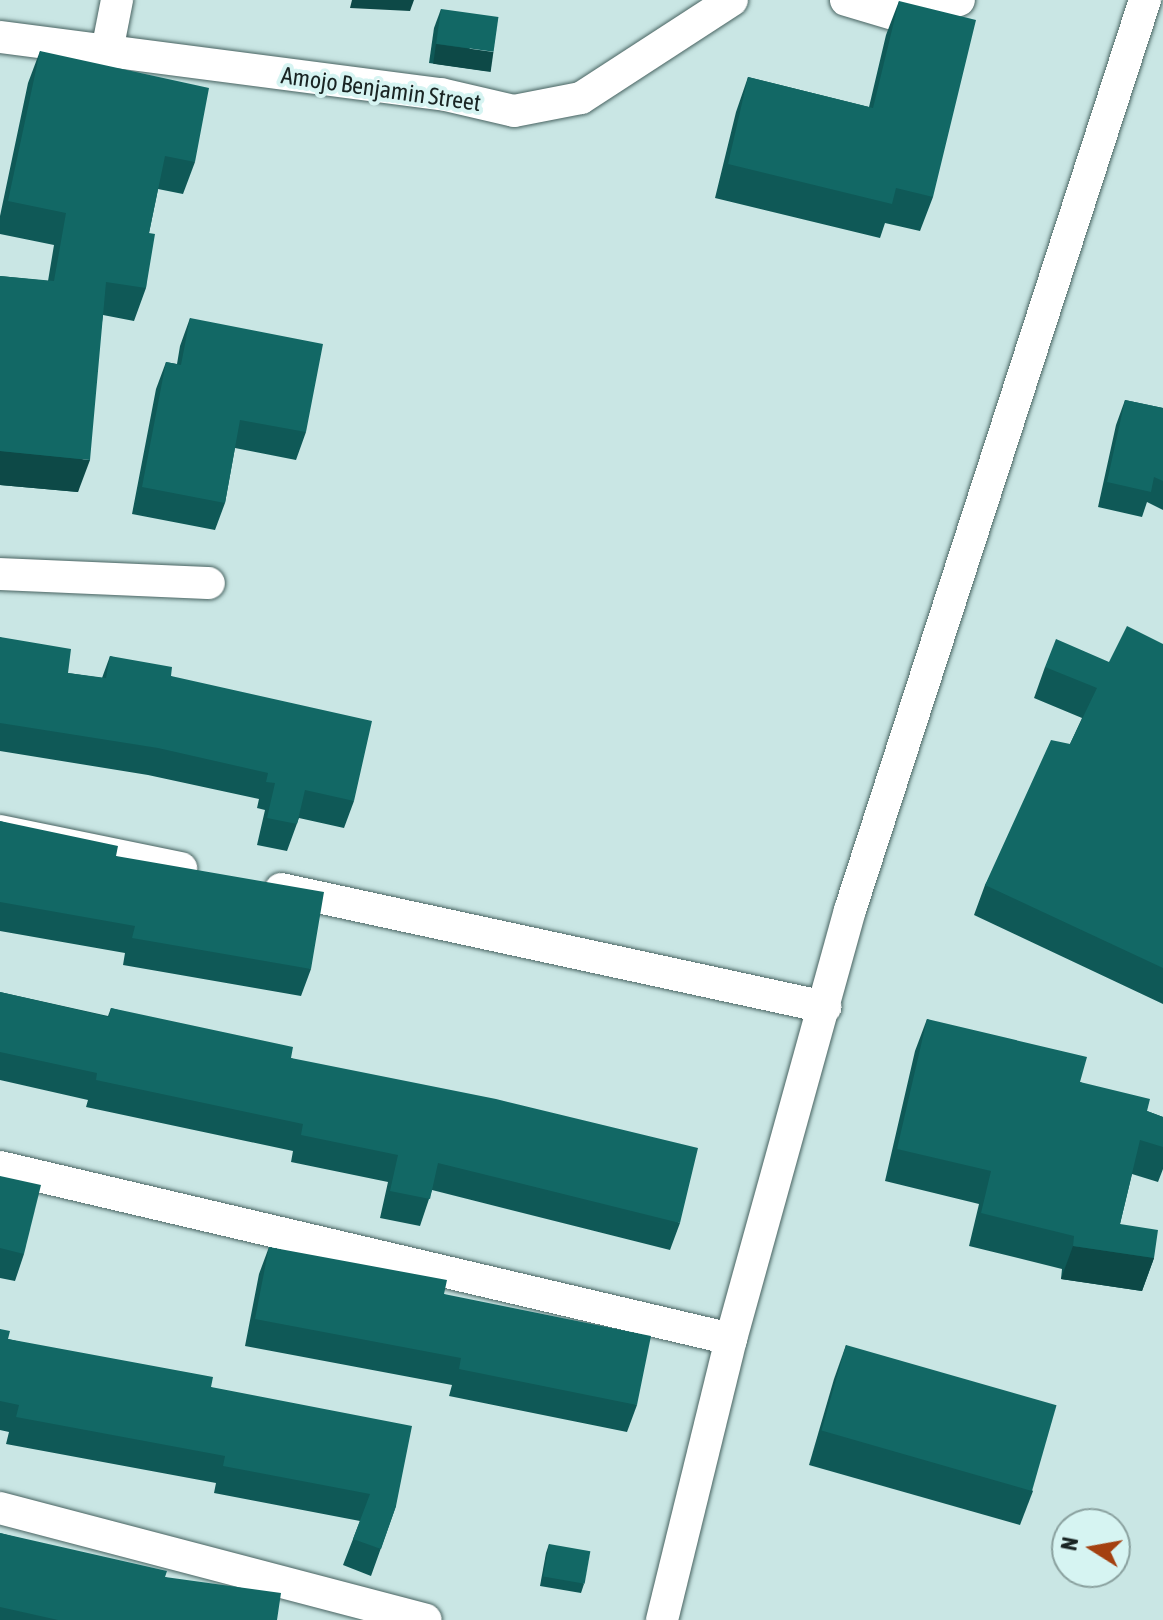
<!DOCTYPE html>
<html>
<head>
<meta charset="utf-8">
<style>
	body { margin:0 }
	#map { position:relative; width:1163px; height:1620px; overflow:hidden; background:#c9e6e4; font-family:"Asap Condensed",sans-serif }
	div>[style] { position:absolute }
	.roads { filter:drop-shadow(0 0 2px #486361) drop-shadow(0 0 2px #486361) }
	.street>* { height:32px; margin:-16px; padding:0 16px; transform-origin:16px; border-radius:16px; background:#fff }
	.wall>* { inset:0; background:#0f5957 }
	.shaded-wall>* { inset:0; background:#0d4947; transform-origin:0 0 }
	.building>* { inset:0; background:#126865; transform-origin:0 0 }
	span { translate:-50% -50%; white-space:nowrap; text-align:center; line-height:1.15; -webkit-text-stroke:8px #d6f4f2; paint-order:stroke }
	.street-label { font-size:24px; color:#192423 }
	.north { position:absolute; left:1051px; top:1508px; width:80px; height:80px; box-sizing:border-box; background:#d6f4f2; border:2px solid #8aa19f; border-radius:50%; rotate:281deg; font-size:22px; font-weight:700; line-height:32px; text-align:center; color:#192423 }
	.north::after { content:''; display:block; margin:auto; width:28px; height:36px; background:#a44010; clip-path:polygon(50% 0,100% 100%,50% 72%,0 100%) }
</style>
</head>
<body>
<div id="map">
	<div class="roads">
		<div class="street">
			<i style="left:846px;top:0;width:56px;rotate:16.5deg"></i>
			<i style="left:900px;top:16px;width:61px;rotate:-15.2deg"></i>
			<i style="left:0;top:37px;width:445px;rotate:7.4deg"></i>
			<i style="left:441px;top:94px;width:75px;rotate:13.1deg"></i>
			<i style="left:514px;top:111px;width:68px;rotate:-11deg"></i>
			<i style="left:581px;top:98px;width:180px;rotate:-33deg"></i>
			<i style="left:107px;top:51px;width:52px;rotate:-78.9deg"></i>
			<i style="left:0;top:574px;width:209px;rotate:2.5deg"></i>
			<i style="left:0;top:831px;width:185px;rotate:11.6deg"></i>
			<i style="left:281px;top:889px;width:557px;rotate:12.24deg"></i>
			<i style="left:0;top:1167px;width:751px;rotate:13.24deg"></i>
			<i style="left:0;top:1508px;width:440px;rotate:14.7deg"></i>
			<i style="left:662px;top:1620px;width:289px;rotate:-76.2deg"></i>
			<i style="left:731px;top:1339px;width:445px;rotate:-74.5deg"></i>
			<i style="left:850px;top:910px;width:957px;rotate:-72.04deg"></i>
		</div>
	</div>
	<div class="wall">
		<i style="clip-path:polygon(899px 1px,933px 197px,920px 231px,885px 223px,880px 238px,715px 198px,736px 112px,748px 77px,869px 107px,886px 35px)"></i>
		<i style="clip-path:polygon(441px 9px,486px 71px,429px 63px,434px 28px)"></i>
		<i style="clip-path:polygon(40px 51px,195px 162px,183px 194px,158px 189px,149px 233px,146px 288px,134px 321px,103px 315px,78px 492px,0 485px,0 276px,48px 281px,54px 245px,0 234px,0 216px,28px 83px)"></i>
		<i style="clip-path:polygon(190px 318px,306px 432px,296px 460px,235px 448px,225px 503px,215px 530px,132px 514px,156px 389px,166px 362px,177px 364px,180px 346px)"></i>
		<i style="clip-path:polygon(1125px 400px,1163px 408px,1163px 510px,1147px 502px,1142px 517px,1098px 507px,1116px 425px)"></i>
		<i style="clip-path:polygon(0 637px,68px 673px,102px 678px,110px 656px,171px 676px,354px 801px,344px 828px,299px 818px,287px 851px,257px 845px,265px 810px,257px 808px,259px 799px,148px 775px,0 751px)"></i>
		<i style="clip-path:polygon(1163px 644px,1163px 1004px,974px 915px,985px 885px,1070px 744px,1082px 718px,1034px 698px,1045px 667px,1109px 662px)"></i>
		<i style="clip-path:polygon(0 821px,116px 856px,311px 969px,301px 996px,123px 965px,125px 953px,0 931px)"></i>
		<i style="clip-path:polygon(0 992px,108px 1016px,111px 1008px,291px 1058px,680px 1223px,670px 1250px,432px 1190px,420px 1226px,380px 1218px,388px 1182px,291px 1162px,293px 1151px,86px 1107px,88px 1100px,0 1080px)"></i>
		<i style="clip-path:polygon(927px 1019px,1080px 1082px,1147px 1111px,1163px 1117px,1163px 1169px,1158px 1182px,1132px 1174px,1120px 1224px,1154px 1258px,1142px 1291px,1061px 1279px,1062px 1269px,969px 1246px,979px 1204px,885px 1181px,915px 1051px)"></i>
		<i style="clip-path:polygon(0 1176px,24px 1254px,15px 1281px,0 1278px)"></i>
		<i style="clip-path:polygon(269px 1247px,444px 1294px,637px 1405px,627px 1432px,449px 1396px,452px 1385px,245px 1346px,259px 1274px)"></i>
		<i style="clip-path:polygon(0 1329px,8px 1339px,211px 1387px,396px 1506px,371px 1576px,343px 1565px,360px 1521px,214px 1493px,216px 1483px,6px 1444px,9px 1432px,0 1430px)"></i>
		<i style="clip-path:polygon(846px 1345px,1033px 1491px,1020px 1525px,809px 1465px,834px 1379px)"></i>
		<i style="clip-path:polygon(0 1533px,165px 1577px,277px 1620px,0 1620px)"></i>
		<i style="clip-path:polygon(549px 1544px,584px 1584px,581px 1593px,540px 1586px,546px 1553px)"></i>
	</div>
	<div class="shaded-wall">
		<i style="clip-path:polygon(352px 0,414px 0,410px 11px,350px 8px)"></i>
		<i style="left:436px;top:44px;width:58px;height:20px;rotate:8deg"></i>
		<i style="clip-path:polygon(0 451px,90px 460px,78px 492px,0 485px)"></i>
		<i style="clip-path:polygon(1073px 1246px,1154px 1258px,1142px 1291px,1061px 1279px)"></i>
	</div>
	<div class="building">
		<i style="clip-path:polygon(899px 1px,976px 20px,933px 197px,896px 188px,892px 204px,728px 164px,748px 77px,873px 108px)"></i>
		<i style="left:441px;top:9px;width:58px;height:35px;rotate:8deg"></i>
		<i style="clip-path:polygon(40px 51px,209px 88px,195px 162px,165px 156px,149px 233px,155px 234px,146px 288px,106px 282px,90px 460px,0 451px,0 276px,54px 281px,66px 213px,8px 201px)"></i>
		<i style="clip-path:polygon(190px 318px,323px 344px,306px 432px,240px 420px,225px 503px,142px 487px,166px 362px,181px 365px)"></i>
		<i style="clip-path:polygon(1125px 400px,1163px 408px,1163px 481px,1154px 477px,1151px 492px,1107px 482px)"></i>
		<i style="clip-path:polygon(1127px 626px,1163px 644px,1163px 968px,985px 885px,1051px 740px,1070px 744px,1097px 688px,1045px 667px,1056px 639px,1109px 662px)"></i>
		<i style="clip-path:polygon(0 637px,71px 649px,68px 673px,106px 678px,110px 656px,172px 667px,171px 676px,372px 721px,354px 801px,305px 790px,297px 824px,267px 818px,275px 783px,266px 782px,268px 773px,158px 748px,0 723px)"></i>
		<i style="clip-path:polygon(0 821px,118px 846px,116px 856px,324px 892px,311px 969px,132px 938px,135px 926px,0 902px)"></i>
		<i style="clip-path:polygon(0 992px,109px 1017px,111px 1008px,293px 1047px,291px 1058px,496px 1099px,698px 1148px,680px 1223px,438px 1163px,430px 1199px,390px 1191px,398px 1155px,301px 1135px,303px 1124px,96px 1080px,97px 1073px,0 1052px)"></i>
		<i style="clip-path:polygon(927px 1019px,1087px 1057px,1080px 1082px,1150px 1099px,1147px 1111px,1163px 1117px,1163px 1147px,1140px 1140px,1120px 1224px,1158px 1230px,1154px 1258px,1073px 1246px,1074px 1236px,981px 1213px,991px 1171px,897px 1149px)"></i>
		<i style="clip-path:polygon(0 1176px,41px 1185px,24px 1254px,0 1248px)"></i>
		<i style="clip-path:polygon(269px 1247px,447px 1280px,444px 1294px,651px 1336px,637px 1405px,459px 1369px,461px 1358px,255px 1319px)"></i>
		<i style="clip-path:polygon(0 1329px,10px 1331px,8px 1339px,213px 1377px,211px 1387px,412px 1426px,396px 1506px,381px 1549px,353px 1539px,370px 1494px,223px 1466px,225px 1456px,16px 1417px,19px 1405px,0 1401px)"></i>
		<i style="left:846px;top:1345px;width:219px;height:89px;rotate:16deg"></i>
		<i style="clip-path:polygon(0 1533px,167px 1571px,165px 1577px,281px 1593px,277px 1620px,58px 1620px,0 1607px)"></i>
		<i style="left:549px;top:1544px;width:42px;height:33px;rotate:10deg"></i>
	</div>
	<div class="street-label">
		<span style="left:381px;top:89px;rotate:8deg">Amojo Benjamin Street</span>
	</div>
	<div class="north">N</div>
</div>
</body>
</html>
